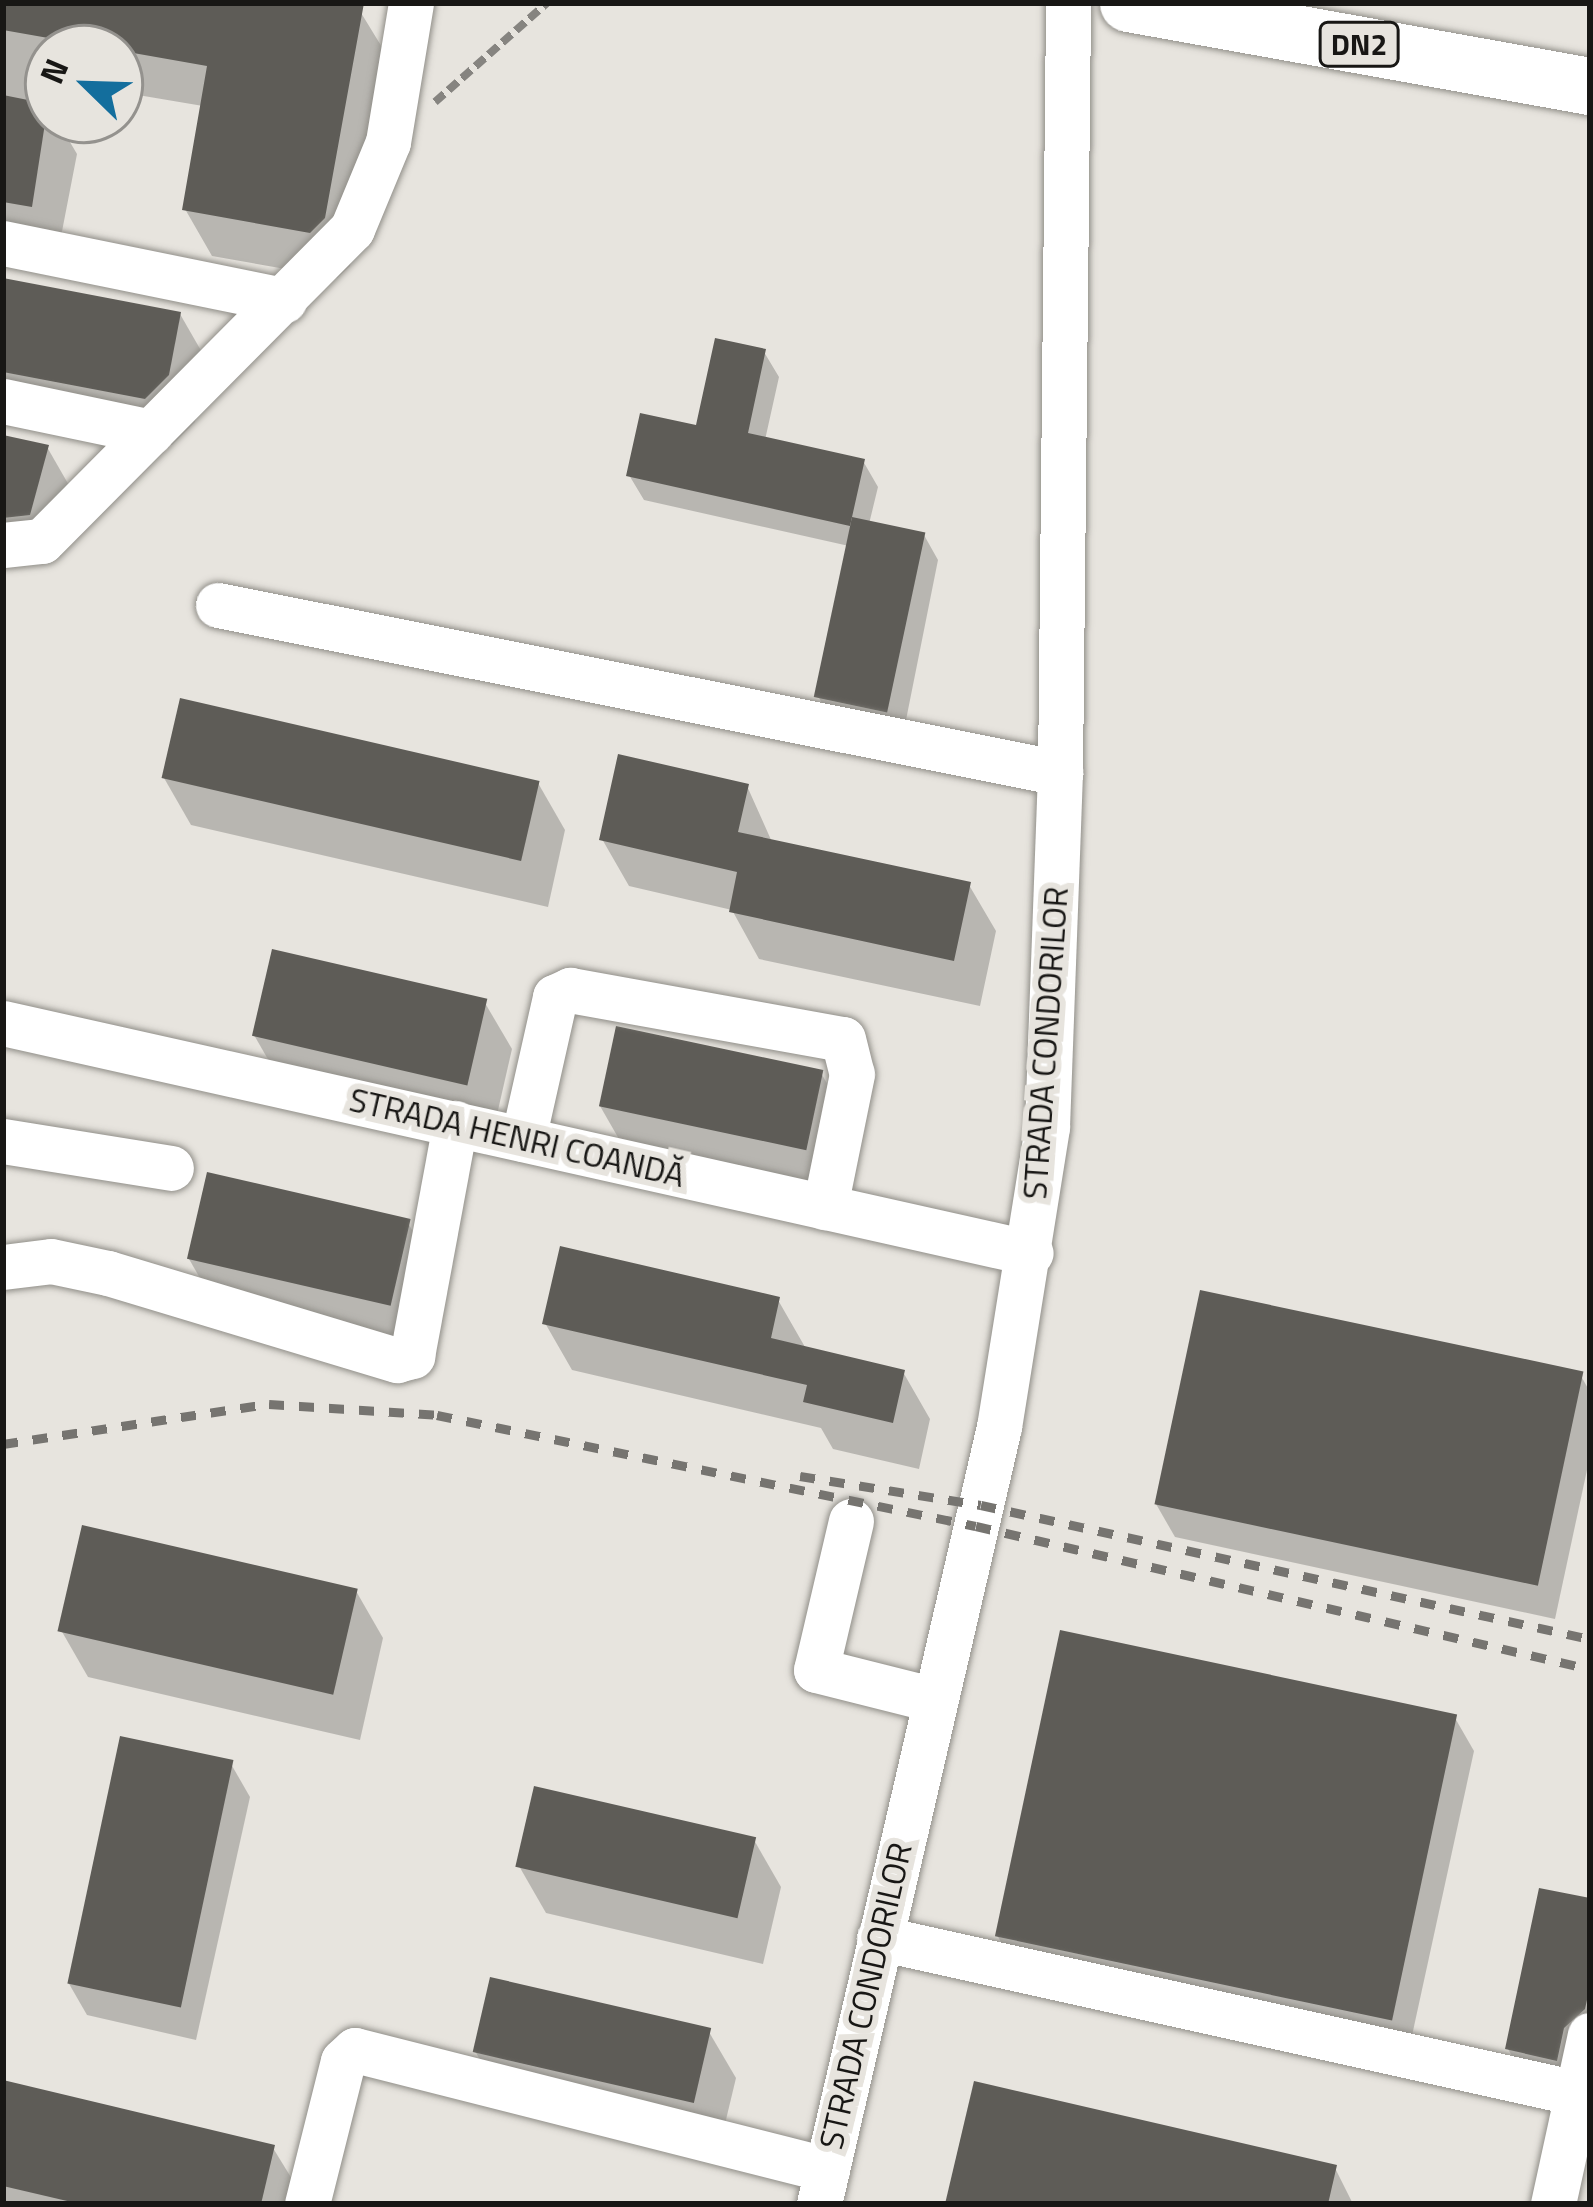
<!DOCTYPE html>
<html>
<head>
<meta charset="utf-8">
<style>
	body { margin:0 }
	#map { position:relative; width:1593px; height:2207px; overflow:hidden; background:#e7e4de; font-family:"Titillium Web",sans-serif }
	div>[style] { position:absolute }
	.shadow>* { inset:0; background:#0003 }
	.building>* { inset:0; background:#5e5c57; transform-origin:0 0 }
	.path>* { height:8px; margin-top:-4px; transform-origin:0; background:repeating-linear-gradient(90deg,#868480 0 12px,transparent 0 18px) }
	.roads { filter:drop-shadow(0 0 3px #918f89) drop-shadow(0 0 3px #918f89) }
	.minor>* { height:45px; margin:-22.5px; padding:0 22.5px; transform-origin:22.5px; border-radius:22.5px; background:#fff }
	.major>* { height:57px; margin:-28.5px; padding:0 28.5px; transform-origin:28.5px; border-radius:28.5px; background:#fff }
	.rail>* { height:9px; margin-top:-4.5px; transform-origin:0; background:repeating-linear-gradient(90deg,#767470 0 15px,transparent 0 30px) }
	span { translate:-50% -50%; white-space:nowrap; text-align:center; line-height:1.15; -webkit-text-stroke:12px #e7e4de; paint-order:stroke }
	.shield-label span { padding:3px 9px; background:#e7e4de; border:3px solid; border-radius:9px; -webkit-text-stroke-width:0 }
	.shield-label { font-size:30px; color:#181715; font-weight:700 }
	.street-label { font-size:33px; color:#181715 }
	.frame { position:absolute; inset:0; border:6px solid #181715; pointer-events:none }
	.north { position:absolute; left:24px; top:24px; width:120px; height:120px; box-sizing:border-box; background:#e7e4de; border:3px solid #94928e; border-radius:50%; rotate:293deg; font-size:33px; font-weight:700; line-height:48px; text-align:center; color:#181715 }
	.north::after { content:''; display:block; margin:auto; width:42px; height:54px; background:#136e9d; clip-path:polygon(50% 0,100% 100%,50% 72%,0 100%) }
</style>
</head>
<body>
<div id="map">
	<div class="shadow">
		<i style="clip-path:polygon(3px 3px,355px 3px,388px 57px,350px 266px,337px 278px,212px 256px,185px 209px,203px 106px,120px 92px,120px 48px,48px 48px,48px 120px,57px 120px,77px 154px,58px 252px,3px 242px)"></i>
		<i style="clip-path:polygon(3px 280px,180px 314px,207px 361px,195px 422px,172px 445px,3px 408px)"></i>
		<i style="clip-path:polygon(764px 352px,779px 377px,765px 440px,863px 461px,878px 487px,869px 524px,924px 535px,938px 560px,903px 735px,832px 721px,818px 696px,849px 546px,644px 500px,629px 475px,698px 429px)"></i>
		<i style="clip-path:polygon(3px 438px,47px 447px,74px 494px,61px 556px,25px 565px,3px 561px)"></i>
		<i style="clip-path:polygon(164px 778px,538px 783px,565px 830px,548px 907px,191px 825px)"></i>
		<i style="clip-path:polygon(747px 786px,772px 842px,969px 885px,996px 931px,980px 1006px,759px 959px,732px 910px,629px 886px,602px 839px)"></i>
		<i style="clip-path:polygon(485px 1003px,512px 1049px,493px 1132px,281px 1082px,254px 1035px)"></i>
		<i style="clip-path:polygon(821px 1073px,848px 1120px,834px 1201px,627px 1153px,600px 1106px)"></i>
		<i style="clip-path:polygon(408px 1223px,435px 1270px,419px 1354px,216px 1306px,189px 1259px)"></i>
		<i style="clip-path:polygon(778px 1300px,805px 1347px,903px 1372px,930px 1419px,919px 1469px,833px 1449px,821px 1428px,572px 1370px,545px 1323px)"></i>
		<i style="clip-path:polygon(1581px 1376px,1590px 1392px,1590px 1456px,1555px 1619px,1175px 1537px,1156px 1504px)"></i>
		<i style="clip-path:polygon(356px 1591px,383px 1638px,360px 1740px,88px 1677px,61px 1630px)"></i>
		<i style="clip-path:polygon(1455px 1718px,1474px 1751px,1408px 2054px,1016px 1969px,997px 1935px)"></i>
		<i style="clip-path:polygon(231px 1764px,250px 1797px,196px 2040px,87px 2015px,68px 1982px)"></i>
		<i style="clip-path:polygon(754px 1840px,781px 1887px,763px 1964px,546px 1913px,519px 1866px)"></i>
		<i style="clip-path:polygon(1590px 1901px,1590px 2039px,1570px 2085px,1522px 2074px,1508px 2049px)"></i>
		<i style="clip-path:polygon(709px 2032px,736px 2078px,718px 2153px,502px 2098px,475px 2051px)"></i>
		<i style="clip-path:polygon(3px 2083px,273px 2148px,292px 2179px,286px 2204px,3px 2204px)"></i>
		<i style="clip-path:polygon(1335px 2168px,1353px 2204px,948px 2204px)"></i>
	</div>
	<div class="building">
		<i style="clip-path:polygon(3px 3px,364px 3px,325px 218px,310px 233px,182px 210px,207px 66px,3px 30px)"></i>
		<i style="clip-path:polygon(3px 95px,48px 104px,32px 207px,3px 202px)"></i>
		<i style="clip-path:polygon(3px 278px,181px 312px,169px 375px,145px 399px,3px 372px)"></i>
		<i style="clip-path:polygon(715px 338px,766px 349px,748px 433px,865px 459px,850px 526px,626px 476px,640px 413px,696px 425px)"></i>
		<i style="clip-path:polygon(3px 435px,49px 445px,30px 515px,3px 518px)"></i>
		<i style="left:852px;top:517px;width:75px;height:184px;rotate:12deg"></i>
		<i style="left:180px;top:698px;width:369px;height:82px;rotate:13deg"></i>
		<i style="clip-path:polygon(618px 754px,749px 784px,738px 832px,971px 882px,954px 961px,729px 912px,737px 872px,599px 840px)"></i>
		<i style="left:272px;top:949px;width:221px;height:89px;rotate:13deg"></i>
		<i style="left:616px;top:1026px;width:212px;height:82px;rotate:12deg"></i>
		<i style="left:207px;top:1172px;width:209px;height:89px;rotate:13deg"></i>
		<i style="clip-path:polygon(560px 1246px,780px 1297px,771px 1338px,905px 1370px,893px 1423px,803px 1402px,807px 1385px,542px 1324px)"></i>
		<i style="left:1200px;top:1290px;width:392px;height:219px;rotate:12deg"></i>
		<i style="left:82px;top:1525px;width:283px;height:109px;rotate:13deg"></i>
		<i style="left:1060px;top:1630px;width:406px;height:313px;rotate:12deg"></i>
		<i style="left:120px;top:1736px;width:116px;height:253px;rotate:12deg"></i>
		<i style="left:534px;top:1786px;width:228px;height:83px;rotate:13deg"></i>
		<i style="clip-path:polygon(1539px 1888px,1590px 1898px,1590px 1986px,1585px 2009px,1564px 2028px,1557px 2061px,1505px 2049px)"></i>
		<i style="left:490px;top:1977px;width:227px;height:77px;rotate:13deg"></i>
		<i style="clip-path:polygon(3px 2080px,275px 2145px,261px 2204px,80px 2204px,3px 2186px)"></i>
		<i style="clip-path:polygon(974px 2081px,1337px 2165px,1328px 2204px,945px 2204px)"></i>
	</div>
	<div class="path">
		<i style="left:435px;top:102px;width:149px;rotate:-41.5deg"></i>
	</div>
	<div class="roads">
		<div class="minor">
			<i style="left:3px;top:243px;width:287px;rotate:11.5deg"></i>
			<i style="left:3px;top:401px;width:151px;rotate:11.8deg"></i>
			<i style="left:3px;top:545px;width:39px;rotate:-6deg"></i>
			<i style="left:42px;top:541px;width:440px;rotate:-45.2deg"></i>
			<i style="left:352px;top:229px;width:94px;rotate:-67.5deg"></i>
			<i style="left:388px;top:142px;width:141px;rotate:-80.6deg"></i>
			<i style="left:218px;top:605px;width:859px;rotate:11.28deg"></i>
			<i style="left:3px;top:1023px;width:1053px;rotate:12.61deg"></i>
			<i style="left:523px;top:1139px;width:146px;rotate:-77.3deg"></i>
			<i style="left:555px;top:997px;width:17px;rotate:-25deg"></i>
			<i style="left:570px;top:990px;width:277px;rotate:10.2deg"></i>
			<i style="left:843px;top:1039px;width:36px;rotate:76deg"></i>
			<i style="left:852px;top:1074px;width:136px;rotate:101.5deg"></i>
			<i style="left:3px;top:1141px;width:170px;rotate:9.1deg"></i>
			<i style="left:3px;top:1267px;width:48px;rotate:-7.1deg"></i>
			<i style="left:51px;top:1261px;width:58px;rotate:11.9deg"></i>
			<i style="left:108px;top:1273px;width:302px;rotate:16.8deg"></i>
			<i style="left:397px;top:1360px;width:16px;rotate:-15deg"></i>
			<i style="left:412px;top:1356px;width:237px;rotate:-79.5deg"></i>
			<i style="left:851px;top:1521px;width:153px;rotate:103.2deg"></i>
			<i style="left:816px;top:1670px;width:123px;rotate:14.1deg"></i>
			<i style="left:879px;top:1938px;width:728px;rotate:12.53deg"></i>
			<i style="left:307px;top:2204px;width:147px;rotate:-75.9deg"></i>
			<i style="left:343px;top:2061px;width:16px;rotate:-43deg"></i>
			<i style="left:355px;top:2050px;width:487px;rotate:14.2deg"></i>
			<i style="left:819px;top:2204px;width:798px;rotate:-76.96deg"></i>
			<i style="left:999px;top:1427px;width:304px;rotate:-80.9deg"></i>
			<i style="left:1047px;top:1127px;width:354px;rotate:-87.9deg"></i>
			<i style="left:1060px;top:773px;width:770px;rotate:-89.4deg"></i>
			<i style="left:1553px;top:2204px;width:173px;rotate:-77.7deg"></i>
		</div>
		<div class="major">
			<i style="left:1128px;top:3px;width:469px;rotate:10.2deg"></i>
		</div>
	</div>
	<div class="rail">
		<i style="left:3px;top:1444px;width:269px;rotate:-8.6deg"></i>
		<i style="left:269px;top:1404px;width:168px;rotate:3.7deg"></i>
		<i style="left:437px;top:1415px;width:550px;rotate:11.64deg"></i>
		<i style="left:976px;top:1526px;width:630px;rotate:13.11deg"></i>
		<i style="left:800px;top:1476px;width:183px;rotate:9.1deg"></i>
		<i style="left:981px;top:1505px;width:624px;rotate:12.41deg"></i>
	</div>
	<div class="shield-label">
		<span style="left:1359px;top:44px">DN2</span>
	</div>
	<div class="street-label">
		<span style="left:1046px;top:1043px;rotate:-86deg">STRADA CONDORILOR</span>
		<span style="left:517px;top:1138px;rotate:13deg">STRADA HENRI COANDĂ</span>
		<span style="left:866px;top:1996px;rotate:-77deg">STRADA CONDORILOR</span>
	</div>
	<div class="frame"></div>
	<div class="north">N</div>
</div>
</body>
</html>
